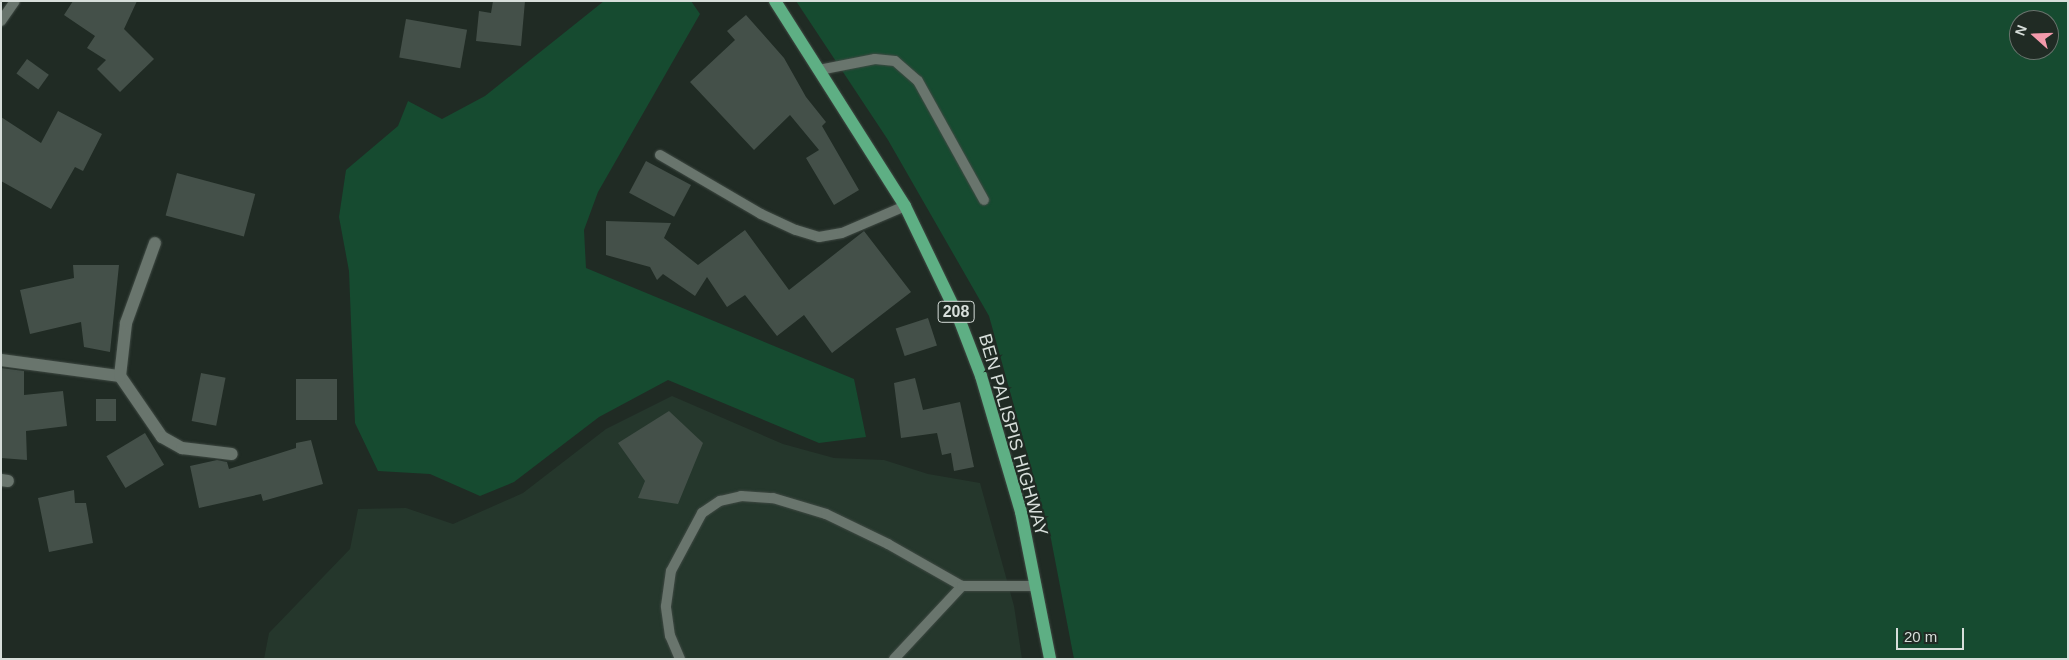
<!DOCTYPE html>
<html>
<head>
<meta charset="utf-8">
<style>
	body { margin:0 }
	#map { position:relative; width:2069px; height:660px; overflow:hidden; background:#202b24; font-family:Arial,sans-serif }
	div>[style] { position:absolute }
	.built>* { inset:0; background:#25372c }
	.green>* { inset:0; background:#164b30 }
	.building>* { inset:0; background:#445049; transform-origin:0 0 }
	.roads { filter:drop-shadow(0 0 1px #3f4943) drop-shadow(0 0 1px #3f4943) }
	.lane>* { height:10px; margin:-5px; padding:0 5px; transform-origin:5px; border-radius:5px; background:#69756d }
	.street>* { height:12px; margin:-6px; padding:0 6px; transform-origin:6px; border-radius:6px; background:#69756d }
	.primary>* { height:12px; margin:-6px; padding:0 6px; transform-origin:6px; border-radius:6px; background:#5eaf84 }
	span { translate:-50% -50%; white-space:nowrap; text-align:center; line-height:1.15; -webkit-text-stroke:4px #202b24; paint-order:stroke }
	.shield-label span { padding:1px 4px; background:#202b24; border:1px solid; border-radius:4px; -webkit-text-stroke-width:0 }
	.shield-label { font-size:16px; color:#d7deda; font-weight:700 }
	.street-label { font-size:18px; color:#d7deda }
	.frame { position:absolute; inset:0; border:2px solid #d7deda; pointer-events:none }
	.north { position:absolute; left:2009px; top:10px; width:50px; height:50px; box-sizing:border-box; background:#202b24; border:1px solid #69736d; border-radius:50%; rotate:290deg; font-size:14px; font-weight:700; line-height:20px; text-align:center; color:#d7deda }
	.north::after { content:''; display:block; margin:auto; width:18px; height:22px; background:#f39aab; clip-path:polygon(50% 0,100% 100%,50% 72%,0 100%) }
	.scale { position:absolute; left:1896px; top:628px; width:68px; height:22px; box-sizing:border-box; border:2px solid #d7deda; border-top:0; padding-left:6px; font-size:15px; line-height:18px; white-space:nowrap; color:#d7deda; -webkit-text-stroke:4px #202b24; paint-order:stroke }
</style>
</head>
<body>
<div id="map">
	<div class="built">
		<i style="clip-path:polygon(672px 396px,783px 444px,834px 458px,884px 460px,928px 474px,980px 483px,1014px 606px,1022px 659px,264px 659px,269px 633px,350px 549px,358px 509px,406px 508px,453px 524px,523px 493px,606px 429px)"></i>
	</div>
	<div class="green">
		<i style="clip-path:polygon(604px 1px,691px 1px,700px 14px,598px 192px,584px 230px,586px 268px,854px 379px,866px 437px,819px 443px,668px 380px,599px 417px,514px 482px,480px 496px,430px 474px,378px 471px,355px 423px,349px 271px,339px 217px,346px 170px,398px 126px,408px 101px,442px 119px,485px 96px)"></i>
		<i style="clip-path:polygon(evenodd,796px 1px,2068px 1px,2068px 659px,1074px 659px,1051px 539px,989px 316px,888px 140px,796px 1px,2019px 20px,2049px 20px,2049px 50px,2019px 50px,2019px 20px)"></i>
	</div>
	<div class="building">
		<i style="clip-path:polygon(73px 1px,137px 1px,124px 29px,154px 59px,120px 92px,97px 69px,106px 60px,87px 48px,95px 36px,64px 15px)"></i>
		<i style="clip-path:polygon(493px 1px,525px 1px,521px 46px,476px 41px,479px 11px,491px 13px)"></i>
		<i style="clip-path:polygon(746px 15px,784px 58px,806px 97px,826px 122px,822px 126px,859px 190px,834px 205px,806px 158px,819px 150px,790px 115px,754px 150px,690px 82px,735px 40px,727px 31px)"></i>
		<i style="left:406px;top:19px;width:62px;height:39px;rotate:10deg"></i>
		<i style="left:27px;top:59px;width:27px;height:18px;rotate:36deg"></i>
		<i style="clip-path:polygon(58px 111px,102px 134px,83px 171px,75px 167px,51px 209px,1px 181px,1px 117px,41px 143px)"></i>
		<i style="left:646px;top:161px;width:51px;height:36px;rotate:28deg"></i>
		<i style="left:177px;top:173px;width:81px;height:44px;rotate:15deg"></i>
		<i style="clip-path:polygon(606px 221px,671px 223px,664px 238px,698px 265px,745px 230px,789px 290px,864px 231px,911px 292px,832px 353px,804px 315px,777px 336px,745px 295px,727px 307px,707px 277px,695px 296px,663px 274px,657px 280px,650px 267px,606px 255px)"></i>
		<i style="clip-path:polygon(73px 265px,119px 265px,110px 352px,84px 347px,81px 322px,30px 334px,20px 290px,74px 278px)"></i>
		<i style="left:928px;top:318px;width:29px;height:34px;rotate:72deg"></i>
		<i style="clip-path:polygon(1px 368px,24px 371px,24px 395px,63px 391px,67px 426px,26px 431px,27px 460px,1px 458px)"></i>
		<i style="left:201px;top:373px;width:25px;height:49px;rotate:11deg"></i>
		<i style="clip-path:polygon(915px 378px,923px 410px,960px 402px,974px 467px,954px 471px,951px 453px,942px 455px,937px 433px,901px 438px,894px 383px)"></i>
		<i style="left:296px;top:379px;width:41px;height:41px"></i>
		<i style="left:96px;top:399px;width:20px;height:22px"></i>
		<i style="clip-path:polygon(669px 411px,703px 443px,678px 504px,638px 498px,645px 481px,618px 443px)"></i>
		<i style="left:145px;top:433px;width:37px;height:45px;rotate:59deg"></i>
		<i style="clip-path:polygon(311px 440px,323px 484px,263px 501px,261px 494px,199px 508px,190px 466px,217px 460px,227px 462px,229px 469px,296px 448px,296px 443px)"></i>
		<i style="clip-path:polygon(74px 490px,75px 503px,86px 503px,93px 543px,49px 552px,38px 498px)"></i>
	</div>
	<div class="roads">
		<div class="lane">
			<i style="left:1px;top:21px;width:24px;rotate:-55deg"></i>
			<i style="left:819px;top:70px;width:57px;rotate:-11.1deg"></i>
			<i style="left:875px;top:59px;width:20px;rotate:6deg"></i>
			<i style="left:895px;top:61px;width:30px;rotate:41deg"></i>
			<i style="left:918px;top:81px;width:136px;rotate:61deg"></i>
			<i style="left:660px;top:155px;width:117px;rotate:30.3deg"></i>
			<i style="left:761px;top:214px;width:38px;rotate:25deg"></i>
			<i style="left:796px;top:230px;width:24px;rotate:17deg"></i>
			<i style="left:819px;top:237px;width:23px;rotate:-10deg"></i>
			<i style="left:842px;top:233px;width:69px;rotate:-23.2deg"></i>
			<i style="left:680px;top:659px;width:25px;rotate:-113deg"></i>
			<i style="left:670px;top:636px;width:30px;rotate:-98deg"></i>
			<i style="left:666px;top:606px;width:35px;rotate:-82deg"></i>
			<i style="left:671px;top:571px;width:66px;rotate:-61.9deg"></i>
			<i style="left:702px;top:513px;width:22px;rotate:-34deg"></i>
			<i style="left:720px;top:501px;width:22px;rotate:-13deg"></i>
			<i style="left:741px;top:496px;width:32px;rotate:4deg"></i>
			<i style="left:773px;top:498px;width:55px;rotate:16.8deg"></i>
			<i style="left:826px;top:514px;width:69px;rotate:25.8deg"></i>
			<i style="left:888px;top:544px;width:85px;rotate:29.6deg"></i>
			<i style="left:894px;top:659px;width:100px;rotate:-47deg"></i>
			<i style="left:962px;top:586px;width:74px"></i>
		</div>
		<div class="street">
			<i style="left:1px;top:360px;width:120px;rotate:7.7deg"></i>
			<i style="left:120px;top:376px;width:74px;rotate:55.5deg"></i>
			<i style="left:162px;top:437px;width:23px;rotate:29deg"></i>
			<i style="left:182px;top:448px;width:50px;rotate:6.8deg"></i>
			<i style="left:120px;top:376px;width:53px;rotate:-83.5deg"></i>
			<i style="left:126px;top:323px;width:85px;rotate:-70.1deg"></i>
			<i style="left:1px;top:480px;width:7px;rotate:8deg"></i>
		</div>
		<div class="primary">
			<i style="left:775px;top:1px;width:243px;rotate:57.6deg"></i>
			<i style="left:905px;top:206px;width:122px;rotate:64.3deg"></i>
			<i style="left:958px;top:316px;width:64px;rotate:69deg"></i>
			<i style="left:981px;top:376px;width:142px;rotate:73.6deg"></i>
			<i style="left:1021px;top:512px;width:150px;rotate:78.8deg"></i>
		</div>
	</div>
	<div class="shield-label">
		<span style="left:956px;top:312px">208</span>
	</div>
	<div class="street-label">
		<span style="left:1013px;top:435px;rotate:74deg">BEN PALISPIS HIGHWAY</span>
	</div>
	<div class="frame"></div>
	<div class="north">N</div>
	<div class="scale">20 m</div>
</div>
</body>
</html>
